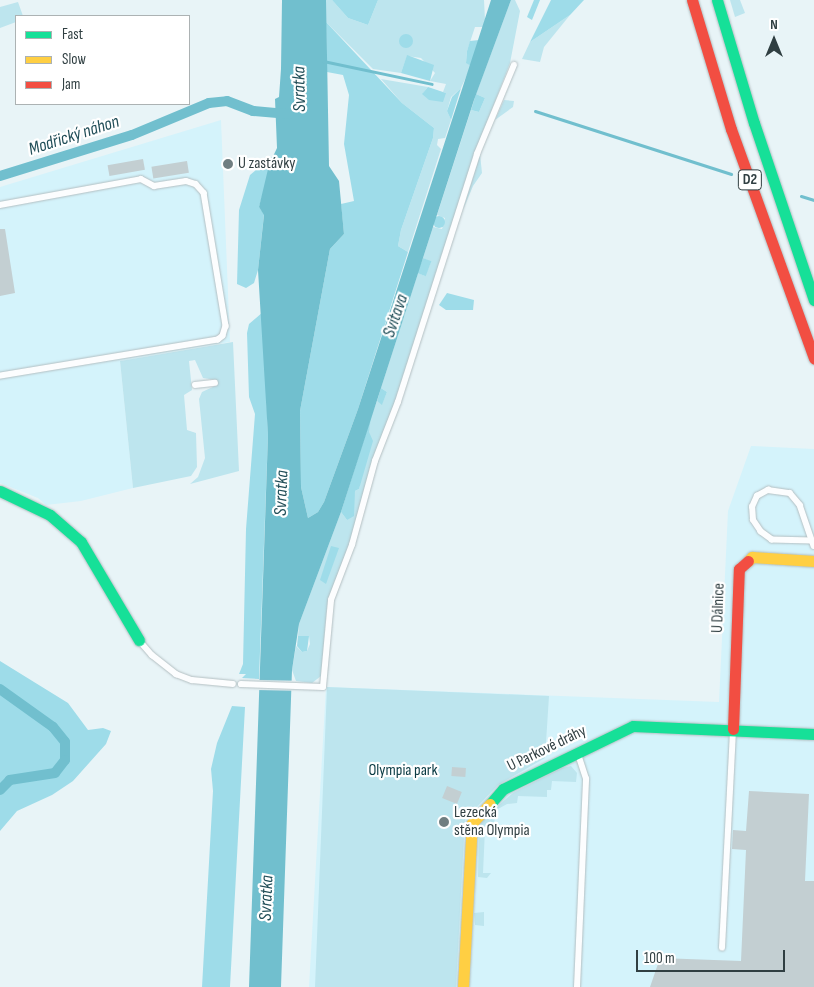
<!DOCTYPE html>
<html>
<head>
<meta charset="utf-8">
<style>
	body { margin:0 }
	#map { position:relative; width:814px; height:987px; overflow:hidden; background:#e8f4f7; font-family:"Sofia Sans Condensed",sans-serif }
	div>[style] { position:absolute }
	.built>* { inset:0; background:#d4f3fb }
	.green>* { inset:0; background:#bde5ee }
	.forest>* { inset:0; background:#9edce9; transform-origin:0 0 }
	.round { border-radius:50% }
	.water>* { inset:0; background:#71bfce }
	.pier>* { inset:0; background:#e8f4f7; transform-origin:0 0 }
	.stream>* { height:3px; margin:-1.5px; padding:0 1.5px; transform-origin:1.5px; border-radius:1.5px; background:#71bfce }
	.canal>* { height:10px; margin:-5px; padding:0 5px; transform-origin:5px; border-radius:5px; background:#71bfce }
	.building>* { inset:0; background:#c3cfd2; transform-origin:0 0 }
	.roads { filter:drop-shadow(0 0 1px #b3bfc2) drop-shadow(0 0 1px #b3bfc2) }
	.lane>* { height:5.5px; margin:-2.75px; padding:0 2.75px; transform-origin:2.75px; border-radius:2.75px; background:#fcfdfe }
	.fast>* { height:11px; margin:-5.5px; padding:0 5.5px; transform-origin:5.5px; border-radius:5.5px; background:#16e098 }
	.slow>* { height:11px; margin:-5.5px; padding:0 5.5px; transform-origin:5.5px; border-radius:5.5px; background:#ffcf43 }
	.jam>* { height:11px; margin:-5.5px; padding:0 5.5px; transform-origin:5.5px; border-radius:5.5px; background:#f24e42 }
	.dots>* { width:14px; height:14px; translate:-50% -50%; box-sizing:border-box; border:2px solid #fff; border-radius:50% }
	span { translate:-50% -50%; white-space:nowrap; text-align:center; line-height:1.15; -webkit-text-stroke:4.5px #fff; paint-order:stroke }
	.shield-label span { padding:1px 4px; background:#fff; border:1px solid; border-radius:4px; -webkit-text-stroke-width:0 }
	.shield-label { font-size:15px; color:#303f42; font-weight:700 }
	.poi-label { font-size:16px; color:#303f42 }
	.left { translate:0 -50%; text-align:left }
	.street-label { font-size:16px; color:#303f42 }
	.park-label { font-size:16px; color:#0a3b44 }
	.water-label { font-size:18px; color:#214e58; font-style:italic }
	.legend { position:absolute; left:15px; top:15px; width:175px; height:90px; box-sizing:border-box; background:#fff; border:1px solid #acb2b3; margin:0; padding:6px 9px; list-style:none; font-size:15px; color:#303f42 }
	.legend li { display:flex; align-items:center; gap:10px; height:25px }
	.legend b { width:25px; border:1px solid #acb2b3 }
	.north { position:absolute; left:749px; top:15px; width:50px; height:50px; -webkit-text-stroke:4px #fff; paint-order:stroke; rotate:0deg; font-size:14px; font-weight:700; line-height:20px; text-align:center; color:#303f42 }
	.north::after { content:''; display:block; margin:auto; width:18px; height:22px; background:#303f42; clip-path:polygon(50% 0,100% 100%,50% 72%,0 100%) }
	.scale { position:absolute; left:636px; top:950px; width:149px; height:22px; box-sizing:border-box; border:2px solid #303f42; border-top:0; padding-left:6px; font-size:15px; line-height:18px; white-space:nowrap; color:#303f42; -webkit-text-stroke:4px #fff; paint-order:stroke }
</style>
</head>
<body>
<div id="map">
	<div class="built">
		<i style="clip-path:polygon(221px 120px,230px 342px,120px 361px,133px 488px,81px 501px,46px 505px,38px 498px,0 483px,0 187px)"></i>
		<i style="clip-path:polygon(751px 446px,814px 449px,814px 987px,309px 987px,326px 687px,719px 702px,728px 511px)"></i>
	</div>
	<div class="green">
		<i style="clip-path:polygon(326px 0,332px 0,348px 18px,368px 25px,378px 0,484px 0,485px 20px,483px 27px,475px 27px,467px 51px,466px 62px,471px 66px,461px 88px,451px 97px,447px 111px,451px 120px,445px 138px,438px 139px,437px 145px,441px 149px,408px 252px,398px 246px,401px 230px,433px 138px,434px 128px,402px 103px,381px 79px,428px 87px,423px 93px,446px 93px,443px 92px,446px 84px,430px 81px,435px 73px,421px 58px,407px 56px,401px 73px,373px 69px,326px 22px)"></i>
		<i style="clip-path:polygon(511px 0,515px 0,520px 11px,510px 63px,475px 153px,397px 396px,370px 467px,352px 536px,327px 607px,321px 676px,312px 683px,296px 681px,292px 670px,296px 646px,302px 652px,307px 651px,310px 644px,309px 636px,298px 636px,299px 624px,341px 512px,347px 520px,355px 491px,359px 489px,371px 417px,377px 401px,382px 404px,387px 392px,381px 388px,418px 273px,425px 276px,431px 262px,423px 258px,433px 227px,442px 229px,445px 218px,437px 215px,471px 110px,479px 112px,485px 98px,476px 94px)"></i>
		<i style="clip-path:polygon(730px 0,740px 0,745px 13px,735px 17px)"></i>
		<i style="clip-path:polygon(18px 2px,23px 16px,16px 16px,16px 22px,0 28px,0 7px)"></i>
		<i style="clip-path:polygon(570px 15px,544px 47px,540px 62px,522px 59px,530px 42px)"></i>
		<i style="clip-path:polygon(504px 100px,514px 101px,513px 107px,495px 120px)"></i>
		<i style="clip-path:polygon(480px 154px,482px 173px,473px 186px,463px 210px)"></i>
		<i style="clip-path:polygon(233px 342px,239px 471px,190px 484px,198px 477px,205px 458px,199px 399px,202px 392px,217px 385px,216px 380px,203px 378px,195px 360px,189px 361px,192px 390px,184px 395px,187px 430px,196px 433px,197px 467px,191px 476px,133px 488px,120px 361px)"></i>
		<i style="clip-path:polygon(327px 687px,549px 696px,545px 758px,498px 785px,465px 819px,456px 987px,315px 987px)"></i>
		<i style="clip-path:polygon(571px 766px,577px 773px,576px 782px,552px 781px,551px 790px,547px 790px,547px 797px,518px 796px,517px 803px,507px 804px,498px 809px,492px 829px,485px 829px,483px 873px,491px 873px,487px 878px,478px 877px,479px 827px,482px 820px,513px 793px,562px 768px)"></i>
		<i style="clip-path:polygon(484px 912px,484px 926px,475px 925px,474px 913px)"></i>
	</div>
	<div class="forest">
		<i style="clip-path:polygon(332px 0,378px 0,368px 25px,348px 18px)"></i>
		<i style="clip-path:polygon(534px 0,540px 0,532px 20px,527px 17px)"></i>
		<i style="clip-path:polygon(551px 0,584px 0,570px 15px,530px 42px)"></i>
		<i style="clip-path:polygon(326px 22px,402px 103px,434px 128px,433px 138px,401px 230px,398px 246px,408px 252px,358px 409px,324px 502px,318px 512px,308px 518px,301px 487px,300px 411px,330px 249px,344px 234px,341px 204px,354px 201px,344px 144px,349px 95px,343px 75px,327px 72px)"></i>
		<i class="round" style="left:399px;top:34px;width:14px;height:14px"></i>
		<i style="clip-path:polygon(479px 40px,471px 66px,466px 63px,467px 51px,470px 41px)"></i>
		<i style="clip-path:polygon(407px 55px,434px 65px,430px 81px,401px 73px)"></i>
		<i style="clip-path:polygon(428px 87px,446px 93px,443px 102px,429px 100px,422px 94px)"></i>
		<i style="clip-path:polygon(461px 88px,451px 120px,447px 111px,452px 97px)"></i>
		<i style="clip-path:polygon(476px 94px,485px 98px,479px 112px,471px 110px)"></i>
		<i style="clip-path:polygon(274px 155px,259px 207px,264px 214px,258px 270px,254px 283px,246px 288px,237px 284px,239px 210px,250px 175px)"></i>
		<i class="round" style="left:433px;top:216px;width:12px;height:12px"></i>
		<i style="left:423px;top:258px;width:9px;height:16px;rotate:21deg"></i>
		<i style="clip-path:polygon(447px 293px,474px 300px,473px 310px,446px 310px,439px 305px)"></i>
		<i style="clip-path:polygon(263px 312px,268px 435px,259px 679px,242px 678px,246px 674px,239px 674px,243px 664px,246px 529px,255px 414px,249px 397px,247px 333px,249px 324px)"></i>
		<i style="clip-path:polygon(381px 388px,387px 392px,382px 405px,377px 401px)"></i>
		<i style="clip-path:polygon(371px 417px,369px 432px,373px 441px,359px 489px,355px 491px,354px 516px,347px 520px,341px 512px)"></i>
		<i style="clip-path:polygon(331px 546px,339px 548px,326px 584px,320px 580px)"></i>
		<i style="clip-path:polygon(298px 636px,309px 636px,307px 651px,302px 652px,297px 646px)"></i>
		<i style="clip-path:polygon(0 661px,68px 703px,88px 730px,103px 728px,111px 731px,106px 744px,73px 781px,52px 795px,17px 811px,0 831px)"></i>
		<i style="clip-path:polygon(232px 706px,245px 707px,230px 987px,202px 987px,213px 791px,211px 769px,217px 743px)"></i>
	</div>
	<div class="water">
		<i style="clip-path:polygon(282px 0,326px 0,329px 166px,339px 181px,344px 234px,330px 249px,300px 411px,301px 487px,308px 518px,318px 512px,324px 502px,358px 409px,491px 0,511px 0,474px 100px,341px 512px,299px 624px,292px 670px,281px 987px,249px 987px,268px 435px,258px 270px,264px 215px,259px 207px,269px 165px,277px 148px,275px 99px,279px 97px,281px 69px)"></i>
	</div>
	<div class="pier">
		<i style="left:257px;top:680px;width:39px;height:10px;rotate:1deg"></i>
	</div>
	<div class="stream">
		<i style="left:323px;top:61px;width:111px;rotate:11.9deg"></i>
		<i style="left:535px;top:111px;width:206px;rotate:17.8deg"></i>
		<i style="left:801px;top:196px;width:14px;rotate:17deg"></i>
	</div>
	<div class="canal">
		<i style="left:0;top:176px;width:138px;rotate:-17.3deg"></i>
		<i style="left:132px;top:135px;width:83px;rotate:-22.6deg"></i>
		<i style="left:209px;top:103px;width:18px;rotate:-6deg"></i>
		<i style="left:227px;top:101px;width:28px;rotate:21deg"></i>
		<i style="left:253px;top:111px;width:36px;rotate:5deg"></i>
		<i style="left:0;top:689px;width:65px;rotate:35.6deg"></i>
		<i style="left:53px;top:727px;width:19px;rotate:51deg"></i>
		<i style="left:65px;top:742px;width:18px;rotate:90deg"></i>
		<i style="left:65px;top:760px;width:16px;rotate:128deg"></i>
		<i style="left:55px;top:773px;width:46px;rotate:171.2deg"></i>
		<i style="left:10px;top:780px;width:14px;rotate:135deg"></i>
	</div>
	<div class="building">
		<i style="left:143px;top:159px;width:11px;height:36px;rotate:80deg"></i>
		<i style="left:187px;top:161px;width:12px;height:36px;rotate:81deg"></i>
		<i style="clip-path:polygon(0 229px,5px 229px,15px 293px,0 296px)"></i>
		<i style="left:452px;top:767px;width:14px;height:9px;rotate:4deg"></i>
		<i style="left:447px;top:786px;width:16px;height:13px;rotate:22deg"></i>
		<i style="clip-path:polygon(749px 791px,809px 794px,805px 881px,814px 881px,814px 987px,650px 987px,660px 958px,741px 961px,746px 850px,732px 849px,733px 830px,746px 831px)"></i>
	</div>
	<div class="roads">
		<div class="lane">
			<i style="left:0;top:205px;width:143px;rotate:-10.4deg"></i>
			<i style="left:141px;top:179px;width:15px;rotate:28deg"></i>
			<i style="left:154px;top:186px;width:32px;rotate:-9deg"></i>
			<i style="left:186px;top:181px;width:10px;rotate:17deg"></i>
			<i style="left:196px;top:184px;width:12px;rotate:48deg"></i>
			<i style="left:204px;top:193px;width:135px;rotate:80.6deg"></i>
			<i style="left:226px;top:326px;width:10px;rotate:107deg"></i>
			<i style="left:223px;top:336px;width:6px;rotate:141deg"></i>
			<i style="left:218px;top:340px;width:221px;rotate:170.6deg"></i>
			<i style="left:195px;top:385px;width:20px;rotate:-6deg"></i>
			<i style="left:812px;top:541px;width:40px;rotate:-178.6deg"></i>
			<i style="left:772px;top:540px;width:14px;rotate:-144deg"></i>
			<i style="left:761px;top:532px;width:14px;rotate:-124deg"></i>
			<i style="left:753px;top:520px;width:13px;rotate:-94deg"></i>
			<i style="left:752px;top:507px;width:12px;rotate:-66deg"></i>
			<i style="left:757px;top:496px;width:13px;rotate:-29deg"></i>
			<i style="left:768px;top:490px;width:22px;rotate:8deg"></i>
			<i style="left:790px;top:493px;width:16px;rotate:50deg"></i>
			<i style="left:800px;top:505px;width:43px;rotate:71.1deg"></i>
			<i style="left:139px;top:640px;width:20px;rotate:49deg"></i>
			<i style="left:152px;top:655px;width:31px;rotate:38deg"></i>
			<i style="left:176px;top:674px;width:17px;rotate:21deg"></i>
			<i style="left:192px;top:680px;width:41px;rotate:5.6deg"></i>
			<i style="left:241px;top:684px;width:82px;rotate:2.1deg"></i>
			<i style="left:323px;top:687px;width:87px;rotate:-84.7deg"></i>
			<i style="left:331px;top:600px;width:59px;rotate:-69.1deg"></i>
			<i style="left:352px;top:545px;width:87px;rotate:-74.7deg"></i>
			<i style="left:375px;top:461px;width:63px;rotate:-68.7deg"></i>
			<i style="left:398px;top:402px;width:260px;rotate:-72.3deg"></i>
			<i style="left:477px;top:154px;width:96px;rotate:-67.4deg"></i>
			<i style="left:722px;top:948px;width:217px;rotate:-87.1deg"></i>
			<i style="left:577px;top:987px;width:208px;rotate:-87.5deg"></i>
			<i style="left:586px;top:779px;width:26px;rotate:-108deg"></i>
		</div>
		<div class="fast">
			<i style="left:717px;top:0;width:128px;rotate:73.3deg"></i>
			<i style="left:754px;top:123px;width:187px;rotate:71.3deg"></i>
			<i style="left:0;top:491px;width:55px;rotate:25.6deg"></i>
			<i style="left:50px;top:515px;width:41px;rotate:41.1deg"></i>
			<i style="left:81px;top:542px;width:114px;rotate:59.4deg"></i>
			<i style="left:490px;top:804px;width:20px;rotate:-49deg"></i>
			<i style="left:503px;top:789px;width:144px;rotate:-25.9deg"></i>
			<i style="left:633px;top:726px;width:181px;rotate:2.5deg"></i>
		</div>
		<div class="slow">
			<i style="left:748px;top:561px;width:6px;rotate:-45deg"></i>
			<i style="left:752px;top:557px;width:62px;rotate:3.7deg"></i>
			<i style="left:463px;top:987px;width:164px;rotate:-86.9deg"></i>
			<i style="left:472px;top:823px;width:26px;rotate:-47deg"></i>
		</div>
		<div class="jam">
			<i style="left:692px;top:0;width:135px;rotate:73.2deg"></i>
			<i style="left:731px;top:129px;width:244px;rotate:70.1deg"></i>
			<i style="left:733px;top:729px;width:160px;rotate:-87.9deg"></i>
			<i style="left:739px;top:569px;width:12px;rotate:-42deg"></i>
		</div>
	</div>
	<div class="dots">
		<i style="left:228px;top:164px;background:#707e81"></i>
		<i style="left:444px;top:822px;background:#707e81"></i>
	</div>
	<div class="shield-label">
		<span style="left:750px;top:180px">D2</span>
	</div>
	<div class="poi-label">
		<span class="left" style="left:238px;top:164px">U zastávky</span>
		<span class="left" style="left:454px;top:822px">Lezecká<br>stěna Olympia</span>
	</div>
	<div class="street-label">
		<span style="left:719px;top:608px;rotate:-88deg">U Dálnice</span>
		<span style="left:547px;top:749px;rotate:-26deg">U Parkové dráhy</span>
	</div>
	<div class="park-label">
		<span style="left:403px;top:771px">Olympia park</span>
	</div>
	<div class="water-label">
		<span style="left:300px;top:89px;rotate:-91deg">Svratka</span>
		<span style="left:74px;top:136px;rotate:-18deg">Modřický náhon</span>
		<span style="left:396px;top:316px;rotate:-71deg">Svitava</span>
		<span style="left:282px;top:493px;rotate:-88deg">Svratka</span>
		<span style="left:267px;top:898px;rotate:-88deg">Svratka</span>
	</div>
	<ul class="legend">
	<li><b style="height:6px;background:#16e098"></b>Fast</li>
	<li><b style="height:6px;background:#ffcf43"></b>Slow</li>
	<li><b style="height:6px;background:#f24e42"></b>Jam</li>
	</ul>
	<div class="north">N</div>
	<div class="scale">100 m</div>
</div>
</body>
</html>
